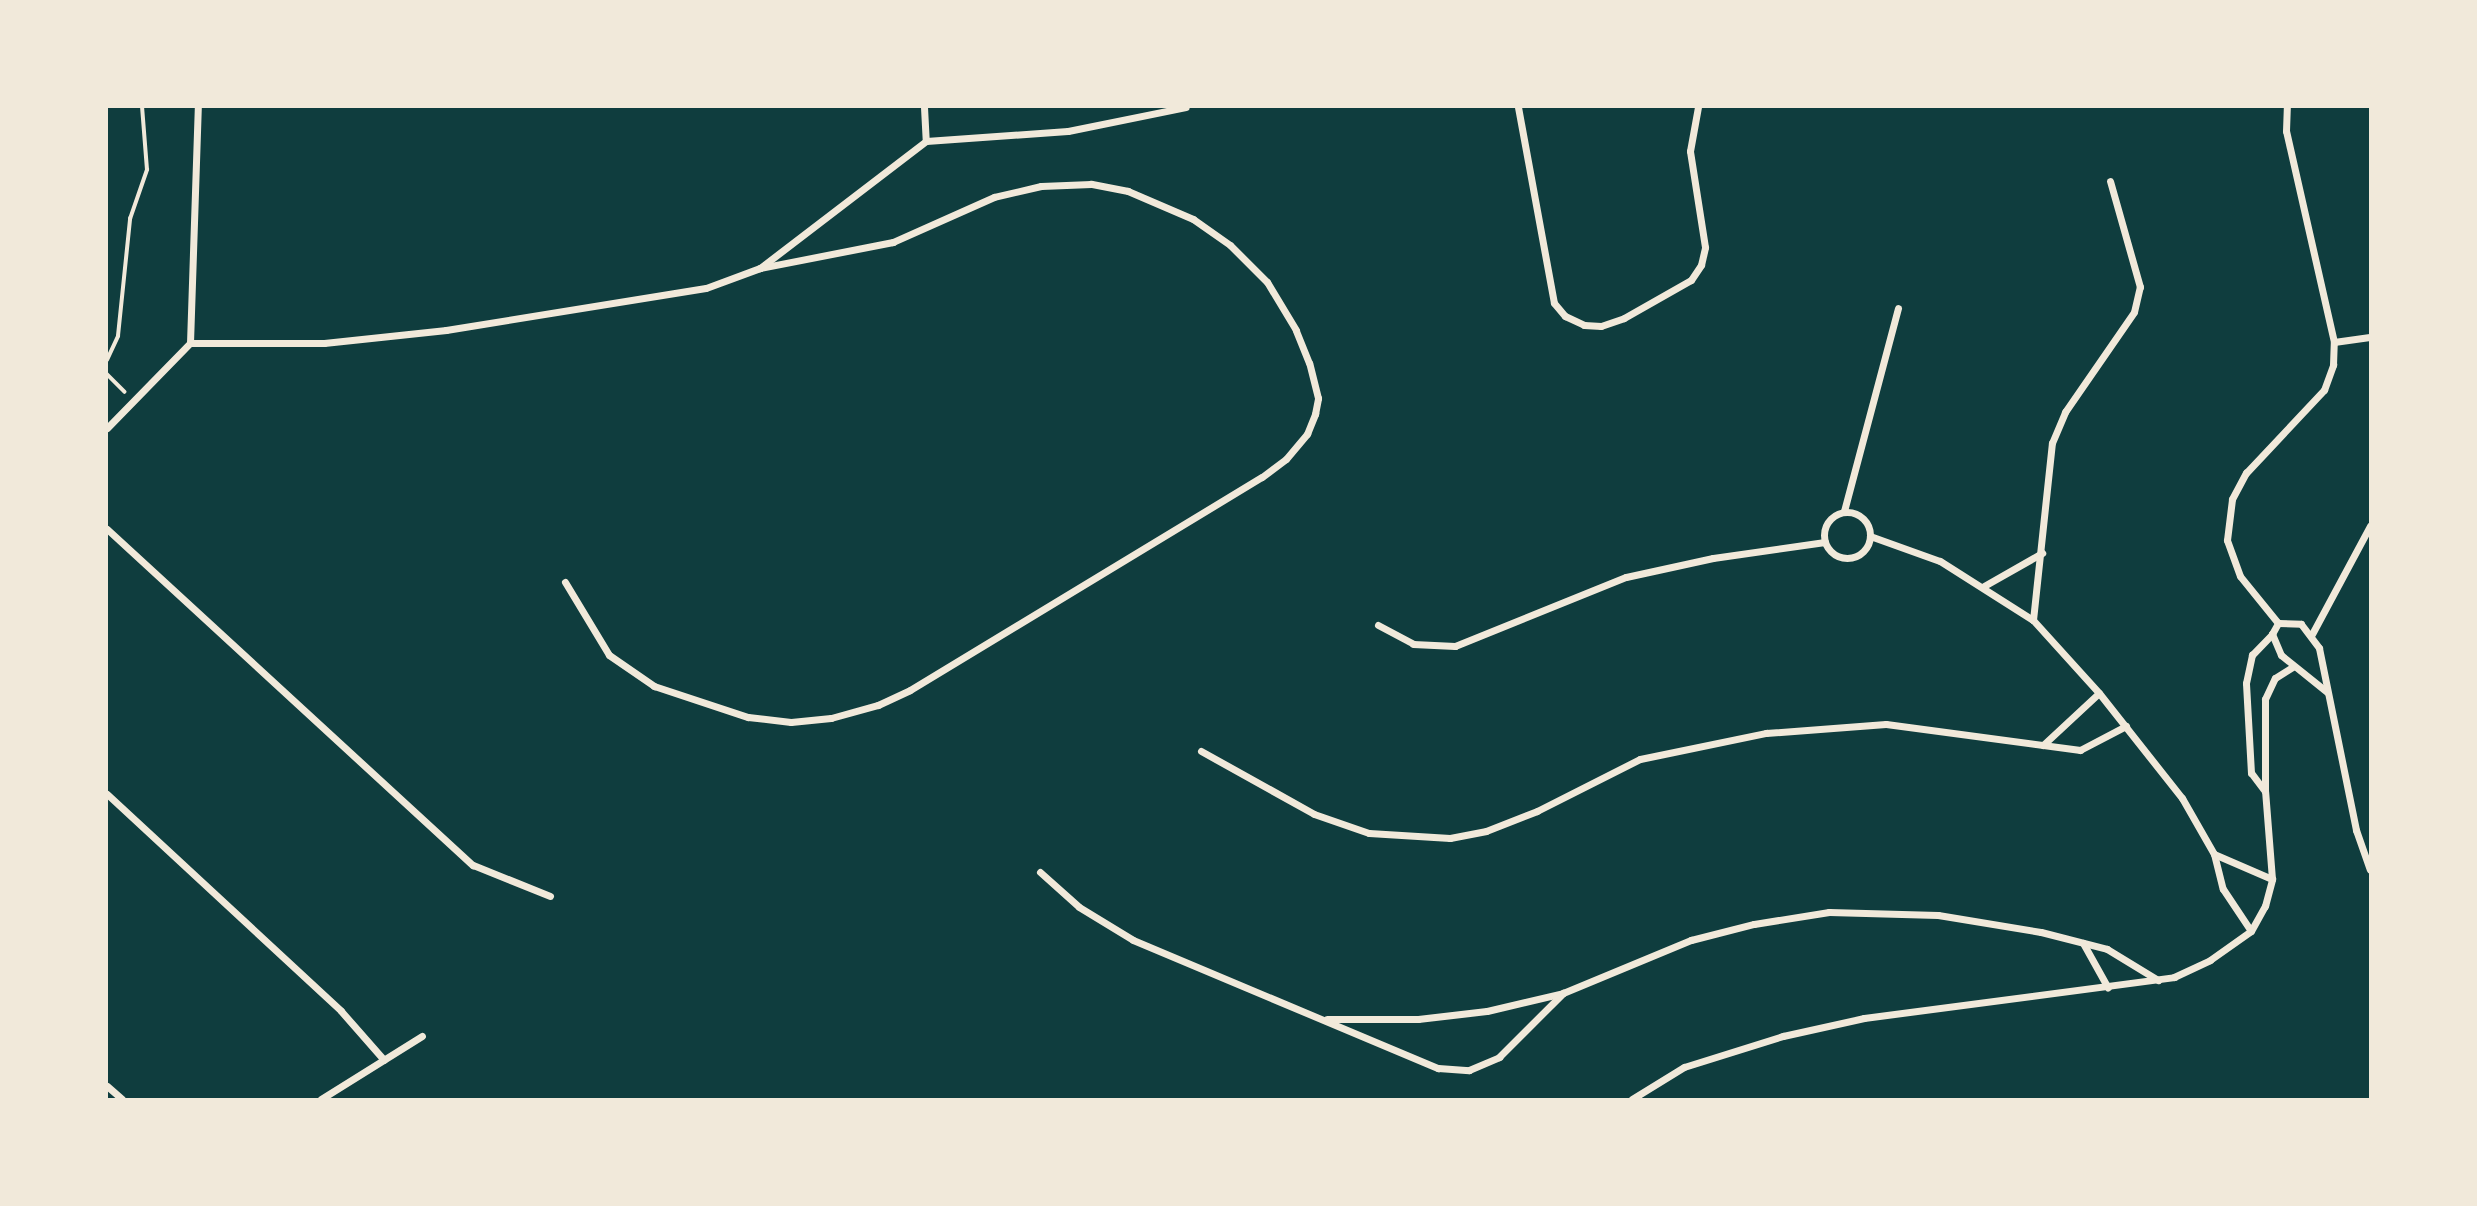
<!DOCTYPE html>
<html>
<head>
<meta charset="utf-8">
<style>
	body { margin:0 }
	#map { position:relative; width:2477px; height:1206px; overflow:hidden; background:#0f3d3e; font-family:Raleway,sans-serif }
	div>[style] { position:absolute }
	.path>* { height:3.5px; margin:-1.75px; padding:0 1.75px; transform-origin:1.75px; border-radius:1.75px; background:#f1e9da }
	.minor>* { height:7px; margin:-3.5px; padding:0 3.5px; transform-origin:3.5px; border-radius:3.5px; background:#f1e9da }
	.minor>.ring { margin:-3.5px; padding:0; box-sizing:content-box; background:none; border:7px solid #f1e9da; border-radius:50% }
	span { translate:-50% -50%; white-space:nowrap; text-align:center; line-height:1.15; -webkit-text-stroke:5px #f1e9da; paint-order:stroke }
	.frame { position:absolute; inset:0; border:108px solid #f1e9da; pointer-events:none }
</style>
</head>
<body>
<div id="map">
	<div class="path">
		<i style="left:107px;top:360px;width:26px;rotate:-65deg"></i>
		<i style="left:118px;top:336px;width:118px;rotate:-84.1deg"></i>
		<i style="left:130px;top:219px;width:52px;rotate:-70.9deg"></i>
		<i style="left:147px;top:170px;width:63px;rotate:-94.5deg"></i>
		<i style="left:107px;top:374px;width:25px;rotate:45deg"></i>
	</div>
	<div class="minor">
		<i style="left:924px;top:107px;width:34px;rotate:87deg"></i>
		<i style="left:1518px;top:107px;width:199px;rotate:79.6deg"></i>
		<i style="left:1554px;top:303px;width:17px;rotate:50deg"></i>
		<i style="left:1565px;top:316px;width:21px;rotate:25deg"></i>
		<i style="left:1584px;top:325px;width:17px;rotate:3deg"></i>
		<i style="left:1601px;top:326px;width:24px;rotate:-19deg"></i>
		<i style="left:1624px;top:318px;width:77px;rotate:-29.6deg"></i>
		<i style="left:1691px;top:280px;width:18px;rotate:-56deg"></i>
		<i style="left:1701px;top:265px;width:18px;rotate:-77deg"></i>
		<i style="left:1705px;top:247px;width:97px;rotate:-98.9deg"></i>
		<i style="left:1690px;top:151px;width:45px;rotate:-79.7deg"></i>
		<i style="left:2334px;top:342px;width:36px;rotate:-8deg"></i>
		<i style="left:190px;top:343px;width:236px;rotate:-88.1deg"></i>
		<i style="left:107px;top:428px;width:119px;rotate:-45.7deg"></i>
		<i style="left:190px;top:343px;width:134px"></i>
		<i style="left:324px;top:343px;width:123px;rotate:-6.1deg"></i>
		<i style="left:446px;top:330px;width:263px;rotate:-9.2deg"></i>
		<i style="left:706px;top:288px;width:58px;rotate:-20.3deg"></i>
		<i style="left:760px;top:268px;width:209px;rotate:-37.4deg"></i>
		<i style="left:926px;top:141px;width:142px;rotate:-4deg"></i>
		<i style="left:1068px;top:131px;width:120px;rotate:-11.5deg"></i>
		<i style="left:1844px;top:511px;width:210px;rotate:-75.1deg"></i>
		<i class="ring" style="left:1824px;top:512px;width:39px;height:39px"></i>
		<i style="left:107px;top:529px;width:497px;rotate:42.6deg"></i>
		<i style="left:473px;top:865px;width:83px;rotate:21.9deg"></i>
		<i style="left:1870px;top:536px;width:74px;rotate:19.7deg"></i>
		<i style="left:1940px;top:561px;width:110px;rotate:32.4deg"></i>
		<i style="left:2033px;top:620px;width:98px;rotate:47.9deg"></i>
		<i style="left:2099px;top:693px;width:134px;rotate:51.7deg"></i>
		<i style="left:2182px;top:798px;width:64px;rotate:60.3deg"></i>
		<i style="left:2214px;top:854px;width:36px;rotate:76deg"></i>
		<i style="left:2223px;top:889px;width:50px;rotate:56.3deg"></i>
		<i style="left:565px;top:582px;width:85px;rotate:58.9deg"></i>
		<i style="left:609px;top:655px;width:55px;rotate:34.6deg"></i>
		<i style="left:654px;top:686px;width:99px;rotate:18.3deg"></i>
		<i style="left:748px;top:717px;width:43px;rotate:6.6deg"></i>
		<i style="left:791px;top:722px;width:40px;rotate:-5.7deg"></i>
		<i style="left:831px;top:718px;width:49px;rotate:-15.5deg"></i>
		<i style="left:878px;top:705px;width:35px;rotate:-25deg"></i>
		<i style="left:910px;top:690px;width:411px;rotate:-31.2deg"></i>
		<i style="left:1262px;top:477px;width:30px;rotate:-37deg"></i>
		<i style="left:1286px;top:459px;width:33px;rotate:-50deg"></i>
		<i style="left:1307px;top:434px;width:22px;rotate:-68deg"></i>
		<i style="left:1315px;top:414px;width:16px;rotate:-79deg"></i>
		<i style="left:1318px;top:398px;width:36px;rotate:-104deg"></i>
		<i style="left:1309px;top:363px;width:35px;rotate:-112deg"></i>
		<i style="left:1296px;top:330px;width:56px;rotate:-121.1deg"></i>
		<i style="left:1267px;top:282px;width:52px;rotate:-135deg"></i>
		<i style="left:1230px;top:245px;width:45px;rotate:-144.9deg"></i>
		<i style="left:1193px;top:219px;width:71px;rotate:-156.7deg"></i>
		<i style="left:1128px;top:191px;width:38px;rotate:-169deg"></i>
		<i style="left:1091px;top:184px;width:50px;rotate:177.7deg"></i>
		<i style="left:1041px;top:186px;width:48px;rotate:166.8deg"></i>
		<i style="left:994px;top:197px;width:111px;rotate:156deg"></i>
		<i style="left:893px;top:242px;width:136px;rotate:168.9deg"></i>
		<i style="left:1984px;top:586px;width:67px;rotate:-29.6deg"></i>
		<i style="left:2033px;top:620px;width:178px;rotate:-83.9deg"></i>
		<i style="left:2052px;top:443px;width:34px;rotate:-67deg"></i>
		<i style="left:2065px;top:412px;width:121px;rotate:-55.4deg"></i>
		<i style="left:2134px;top:312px;width:26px;rotate:-77deg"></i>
		<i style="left:2140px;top:287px;width:110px;rotate:-105.8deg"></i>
		<i style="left:2278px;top:623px;width:60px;rotate:-129deg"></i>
		<i style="left:2240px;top:576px;width:38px;rotate:-110deg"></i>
		<i style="left:2227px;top:540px;width:41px;rotate:-83deg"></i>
		<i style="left:2232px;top:499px;width:30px;rotate:-62deg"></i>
		<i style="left:2246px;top:473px;width:114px;rotate:-46.8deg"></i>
		<i style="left:2324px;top:390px;width:27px;rotate:-70deg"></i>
		<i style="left:2333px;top:365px;width:23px;rotate:-88deg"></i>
		<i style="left:2334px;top:342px;width:216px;rotate:-102.8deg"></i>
		<i style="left:2286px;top:131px;width:24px;rotate:-88deg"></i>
		<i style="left:1378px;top:625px;width:40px;rotate:28deg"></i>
		<i style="left:1413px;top:644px;width:42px;rotate:2.7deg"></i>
		<i style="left:1455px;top:646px;width:184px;rotate:-22deg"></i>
		<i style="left:1626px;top:577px;width:89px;rotate:-12.3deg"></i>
		<i style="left:1713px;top:558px;width:113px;rotate:-8.1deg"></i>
		<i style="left:2312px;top:634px;width:123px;rotate:-61.8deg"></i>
		<i style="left:2327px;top:692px;width:59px;rotate:-141.2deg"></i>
		<i style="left:2281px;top:655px;width:23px;rotate:-113deg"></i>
		<i style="left:2272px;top:634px;width:13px;rotate:-61deg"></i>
		<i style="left:2278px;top:623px;width:23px;rotate:2deg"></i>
		<i style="left:2301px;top:624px;width:30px;rotate:53deg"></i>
		<i style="left:2319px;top:648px;width:186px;rotate:78.5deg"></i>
		<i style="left:2356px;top:830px;width:42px;rotate:70.7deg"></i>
		<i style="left:2043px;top:745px;width:76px;rotate:-42.9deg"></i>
		<i style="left:1201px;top:751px;width:129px;rotate:29.1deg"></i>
		<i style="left:1314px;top:814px;width:58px;rotate:19.1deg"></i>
		<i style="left:1369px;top:833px;width:81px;rotate:3.5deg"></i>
		<i style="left:1450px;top:838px;width:37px;rotate:-11deg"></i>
		<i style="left:1486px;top:831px;width:55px;rotate:-21.4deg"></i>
		<i style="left:1537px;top:811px;width:115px;rotate:-26.8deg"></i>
		<i style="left:1640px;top:759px;width:129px;rotate:-11.7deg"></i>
		<i style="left:1766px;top:733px;width:120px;rotate:-4.3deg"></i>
		<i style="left:1886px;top:724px;width:196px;rotate:7.6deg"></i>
		<i style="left:2080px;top:750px;width:52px;rotate:-27.6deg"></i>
		<i style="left:2264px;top:790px;width:21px;rotate:-127deg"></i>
		<i style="left:2251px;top:773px;width:90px;rotate:-93.2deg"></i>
		<i style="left:2246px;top:683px;width:29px;rotate:-78deg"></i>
		<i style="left:2252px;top:655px;width:29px;rotate:-46deg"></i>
		<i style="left:107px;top:794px;width:319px;rotate:42.8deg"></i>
		<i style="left:341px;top:1011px;width:65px;rotate:48.7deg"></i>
		<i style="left:2214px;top:854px;width:63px;rotate:23.3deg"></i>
		<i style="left:1040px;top:872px;width:52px;rotate:41.9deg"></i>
		<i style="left:1079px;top:907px;width:63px;rotate:31.4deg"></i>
		<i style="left:1133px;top:940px;width:331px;rotate:22.8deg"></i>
		<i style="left:1438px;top:1068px;width:31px;rotate:4deg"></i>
		<i style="left:1469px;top:1070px;width:33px;rotate:-23deg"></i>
		<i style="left:1499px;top:1057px;width:91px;rotate:-45deg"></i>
		<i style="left:2083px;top:943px;width:51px;rotate:60.9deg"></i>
		<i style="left:1327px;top:1019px;width:91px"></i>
		<i style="left:1418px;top:1019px;width:69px;rotate:-6.6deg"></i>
		<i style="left:1487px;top:1011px;width:78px;rotate:-13.3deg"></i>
		<i style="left:1563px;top:993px;width:139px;rotate:-22.5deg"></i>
		<i style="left:1691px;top:940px;width:65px;rotate:-14.3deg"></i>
		<i style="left:1754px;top:924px;width:76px;rotate:-9.1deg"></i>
		<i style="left:1829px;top:912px;width:109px;rotate:1.6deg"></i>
		<i style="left:1938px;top:915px;width:104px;rotate:9.4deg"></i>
		<i style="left:2041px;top:932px;width:68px;rotate:14.4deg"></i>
		<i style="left:2107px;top:949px;width:60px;rotate:31.3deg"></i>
		<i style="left:107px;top:1086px;width:20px;rotate:41deg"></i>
		<i style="left:321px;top:1099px;width:119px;rotate:-32deg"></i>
		<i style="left:1632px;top:1099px;width:61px;rotate:-31.6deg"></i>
		<i style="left:1684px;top:1067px;width:104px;rotate:-17.4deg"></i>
		<i style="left:1783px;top:1036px;width:83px;rotate:-12.5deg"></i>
		<i style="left:1864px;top:1018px;width:313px;rotate:-7.5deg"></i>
		<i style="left:2174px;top:977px;width:40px;rotate:-25deg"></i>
		<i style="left:2210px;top:960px;width:50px;rotate:-35.3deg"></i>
		<i style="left:2251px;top:931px;width:29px;rotate:-61deg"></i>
		<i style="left:2265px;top:906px;width:28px;rotate:-75deg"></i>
		<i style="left:2272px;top:879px;width:88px;rotate:-94.5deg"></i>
		<i style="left:2265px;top:791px;width:92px;rotate:-90deg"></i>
		<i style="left:2265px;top:699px;width:23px;rotate:-65deg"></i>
		<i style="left:2275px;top:678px;width:22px;rotate:-32deg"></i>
	</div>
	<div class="frame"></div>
</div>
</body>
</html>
